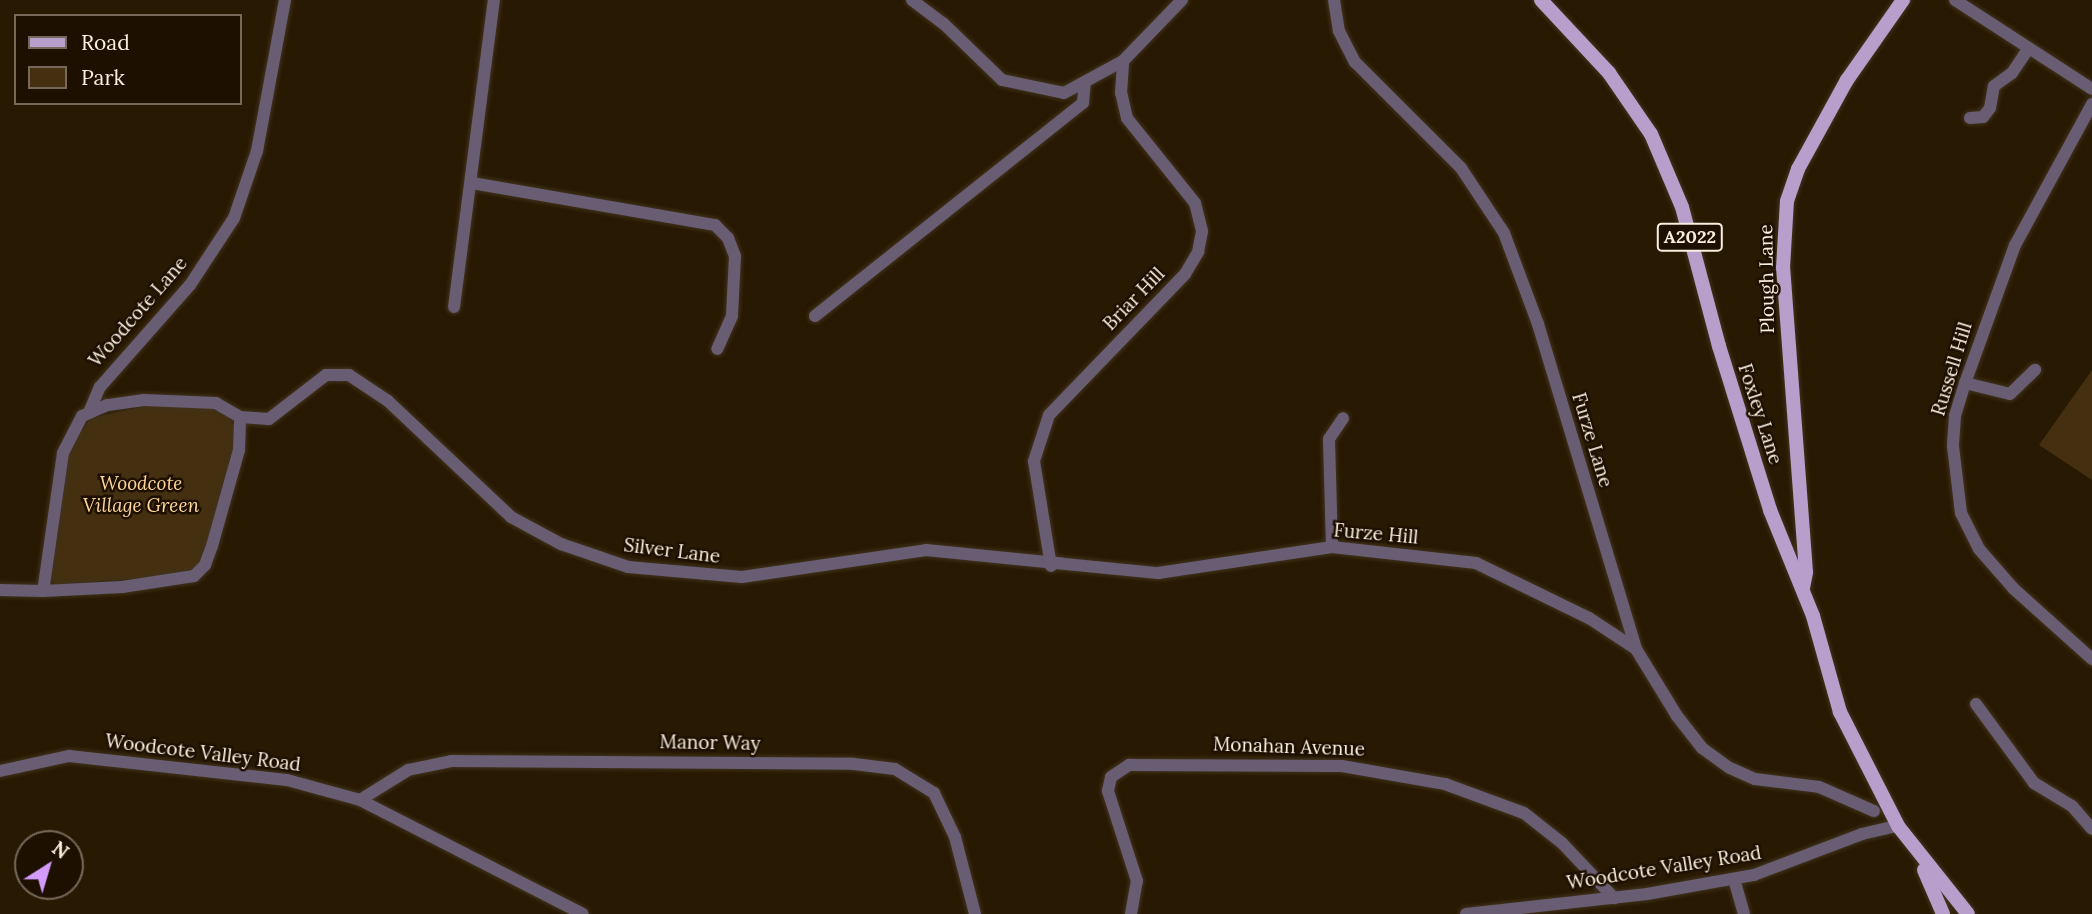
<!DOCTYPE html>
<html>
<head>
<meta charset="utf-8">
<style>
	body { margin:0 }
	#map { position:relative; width:2092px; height:914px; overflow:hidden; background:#281902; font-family:Lora,serif }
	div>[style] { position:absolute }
	.green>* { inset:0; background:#443010 }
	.roads { filter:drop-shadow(0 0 2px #41331d) drop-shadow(0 0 2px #41331d) }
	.minor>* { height:12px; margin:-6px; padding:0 6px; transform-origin:6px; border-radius:6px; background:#695d73 }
	.major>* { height:14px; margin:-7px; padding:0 7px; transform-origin:7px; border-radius:7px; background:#b79ecb }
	span { translate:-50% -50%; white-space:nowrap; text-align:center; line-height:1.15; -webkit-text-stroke:5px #1e1000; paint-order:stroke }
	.shield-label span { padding:2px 5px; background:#1e1000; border:2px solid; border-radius:5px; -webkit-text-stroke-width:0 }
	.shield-label { font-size:18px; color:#f9efe0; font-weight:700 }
	.street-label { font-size:19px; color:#f9efe0 }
	.park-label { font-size:19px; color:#fed69a; font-style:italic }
	.legend { position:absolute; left:14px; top:14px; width:228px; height:91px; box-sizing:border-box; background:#1e1000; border:2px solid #76695a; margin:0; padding:9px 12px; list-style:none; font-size:21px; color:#f9efe0 }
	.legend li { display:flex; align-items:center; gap:14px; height:35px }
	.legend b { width:35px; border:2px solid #76695a }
	.north { position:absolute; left:14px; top:830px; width:70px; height:70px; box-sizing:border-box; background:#1e1000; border:2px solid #76695a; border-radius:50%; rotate:37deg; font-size:19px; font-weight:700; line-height:28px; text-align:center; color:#f9efe0 }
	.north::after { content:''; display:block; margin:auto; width:24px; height:32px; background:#d39cfc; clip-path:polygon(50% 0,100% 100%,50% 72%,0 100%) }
</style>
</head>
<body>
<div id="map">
	<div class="green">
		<i style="clip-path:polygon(2092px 370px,2092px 480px,2039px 445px)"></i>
		<i style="clip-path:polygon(147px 406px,212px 408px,228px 415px,235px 428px,234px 449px,203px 559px,193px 571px,173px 576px,56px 584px,51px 580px,70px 447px,91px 418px)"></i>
	</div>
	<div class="roads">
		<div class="minor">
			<i style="left:912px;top:0;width:39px;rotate:37deg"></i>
			<i style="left:943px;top:23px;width:82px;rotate:44deg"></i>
			<i style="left:1002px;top:80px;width:63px;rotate:11.8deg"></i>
			<i style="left:1064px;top:93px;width:67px;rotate:-28.5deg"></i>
			<i style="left:1123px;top:61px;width:85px;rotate:-46deg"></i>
			<i style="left:1334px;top:0;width:31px;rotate:81deg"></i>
			<i style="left:1339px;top:31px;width:35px;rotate:63deg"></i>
			<i style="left:1355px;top:62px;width:150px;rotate:45deg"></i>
			<i style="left:1461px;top:168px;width:78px;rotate:56.5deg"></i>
			<i style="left:1504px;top:233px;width:97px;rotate:69.5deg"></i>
			<i style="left:1538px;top:324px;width:339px;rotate:73.2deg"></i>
			<i style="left:1636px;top:649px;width:79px;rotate:58.5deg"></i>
			<i style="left:1677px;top:716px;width:41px;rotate:52deg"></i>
			<i style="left:1702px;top:748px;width:34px;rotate:36deg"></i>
			<i style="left:1730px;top:768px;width:27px;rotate:24deg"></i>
			<i style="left:1755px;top:779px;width:64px;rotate:7.1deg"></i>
			<i style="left:1819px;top:787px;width:60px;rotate:23.6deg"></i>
			<i style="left:1955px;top:0;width:163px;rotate:33deg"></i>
			<i style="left:2092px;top:104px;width:161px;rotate:118.6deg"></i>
			<i style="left:2015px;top:245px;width:147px;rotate:109.9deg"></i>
			<i style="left:1965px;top:383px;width:34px;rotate:107deg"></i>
			<i style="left:1955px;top:416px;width:30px;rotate:94deg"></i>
			<i style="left:1953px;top:446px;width:67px;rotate:83.2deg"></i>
			<i style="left:1961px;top:513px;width:40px;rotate:63.4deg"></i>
			<i style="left:1979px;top:549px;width:53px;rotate:48.8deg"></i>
			<i style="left:2014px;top:589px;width:105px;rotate:41.9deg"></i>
			<i style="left:1970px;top:118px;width:13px;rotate:-4deg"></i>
			<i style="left:1983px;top:117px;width:11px;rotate:-52deg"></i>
			<i style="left:1990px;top:108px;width:22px;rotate:-80deg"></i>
			<i style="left:1994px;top:86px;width:22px;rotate:-36deg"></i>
			<i style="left:2012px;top:73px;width:29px;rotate:-56deg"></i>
			<i style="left:472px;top:183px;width:247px;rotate:9.8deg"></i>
			<i style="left:715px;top:225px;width:18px;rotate:45deg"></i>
			<i style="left:728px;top:238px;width:19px;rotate:69deg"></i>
			<i style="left:735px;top:256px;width:60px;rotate:92.9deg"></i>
			<i style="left:732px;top:316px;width:36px;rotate:114deg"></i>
			<i style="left:454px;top:307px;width:310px;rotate:-82.6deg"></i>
			<i style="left:815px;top:316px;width:342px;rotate:-38.5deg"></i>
			<i style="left:1083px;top:103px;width:21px;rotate:-85deg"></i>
			<i style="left:1965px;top:383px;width:46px;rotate:13.7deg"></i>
			<i style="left:2010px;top:394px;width:35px;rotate:-44deg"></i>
			<i style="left:90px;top:410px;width:25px;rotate:-67deg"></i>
			<i style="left:100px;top:387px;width:136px;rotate:-48.6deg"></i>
			<i style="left:190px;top:285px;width:80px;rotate:-56.7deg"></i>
			<i style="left:234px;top:218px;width:71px;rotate:-71.1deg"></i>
			<i style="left:257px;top:151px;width:154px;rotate:-79.5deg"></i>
			<i style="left:240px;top:417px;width:29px;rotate:4deg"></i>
			<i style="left:269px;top:419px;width:72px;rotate:-37.7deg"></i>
			<i style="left:326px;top:375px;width:23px"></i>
			<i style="left:349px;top:375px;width:47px;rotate:33.7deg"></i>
			<i style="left:388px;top:401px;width:169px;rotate:43.3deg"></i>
			<i style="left:511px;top:517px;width:57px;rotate:28.4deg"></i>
			<i style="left:561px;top:544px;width:71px;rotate:18.9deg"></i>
			<i style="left:628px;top:567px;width:114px;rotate:5deg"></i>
			<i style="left:742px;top:577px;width:186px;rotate:-8.3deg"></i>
			<i style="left:926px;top:550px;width:233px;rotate:5.7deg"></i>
			<i style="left:1158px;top:573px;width:176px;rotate:-8.5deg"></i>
			<i style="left:1332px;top:547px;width:145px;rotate:6.3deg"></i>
			<i style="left:1476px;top:563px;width:126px;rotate:26deg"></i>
			<i style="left:1589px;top:618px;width:56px;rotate:33.4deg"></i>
			<i style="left:1332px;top:547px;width:108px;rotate:-91.6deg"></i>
			<i style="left:1329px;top:439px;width:25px;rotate:-56deg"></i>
			<i style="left:1051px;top:566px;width:106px;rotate:-99.2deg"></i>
			<i style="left:1034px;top:461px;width:48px;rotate:-71.9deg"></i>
			<i style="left:1049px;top:415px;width:196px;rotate:-46deg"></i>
			<i style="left:1185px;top:274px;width:26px;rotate:-59deg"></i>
			<i style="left:1198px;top:252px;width:21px;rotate:-79deg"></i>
			<i style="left:1202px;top:231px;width:29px;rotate:-104deg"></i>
			<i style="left:1195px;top:203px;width:109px;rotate:-128.7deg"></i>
			<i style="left:1127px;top:118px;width:26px;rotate:-103deg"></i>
			<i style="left:1121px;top:93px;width:32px;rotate:-86deg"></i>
			<i style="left:0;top:590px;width:43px;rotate:1.3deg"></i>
			<i style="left:43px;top:591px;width:79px;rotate:-2.9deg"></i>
			<i style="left:122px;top:587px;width:73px;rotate:-8.7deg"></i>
			<i style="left:194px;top:576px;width:16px;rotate:-45deg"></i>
			<i style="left:205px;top:565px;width:20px;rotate:-70deg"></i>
			<i style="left:212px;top:546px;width:100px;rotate:-74.3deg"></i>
			<i style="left:239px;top:450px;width:33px;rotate:-88deg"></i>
			<i style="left:240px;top:417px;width:28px;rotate:-150deg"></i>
			<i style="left:216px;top:403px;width:72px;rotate:-177.6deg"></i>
			<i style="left:144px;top:400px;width:37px;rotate:172deg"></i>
			<i style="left:107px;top:405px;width:27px;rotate:156deg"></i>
			<i style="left:82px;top:416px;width:42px;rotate:117.2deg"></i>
			<i style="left:63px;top:453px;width:139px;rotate:98.2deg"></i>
			<i style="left:1976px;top:704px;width:98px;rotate:53.7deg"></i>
			<i style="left:2034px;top:783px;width:44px;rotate:31.2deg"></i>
			<i style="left:2072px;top:806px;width:30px;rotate:49deg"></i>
			<i style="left:0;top:771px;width:71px;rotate:-12.3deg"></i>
			<i style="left:69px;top:756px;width:219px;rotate:6.3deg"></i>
			<i style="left:287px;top:780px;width:76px;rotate:15.3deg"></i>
			<i style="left:360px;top:800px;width:250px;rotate:27.1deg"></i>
			<i style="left:360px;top:800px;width:57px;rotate:-32deg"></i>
			<i style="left:408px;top:770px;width:44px;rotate:-11.8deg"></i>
			<i style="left:451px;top:761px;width:403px;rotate:0.4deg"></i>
			<i style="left:854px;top:764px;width:41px;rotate:7deg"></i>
			<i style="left:895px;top:769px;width:46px;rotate:31.6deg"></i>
			<i style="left:934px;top:793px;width:49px;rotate:64.5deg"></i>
			<i style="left:955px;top:837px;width:80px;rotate:75.4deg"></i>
			<i style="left:1734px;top:879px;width:36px;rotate:74deg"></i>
			<i style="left:1131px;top:914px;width:34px;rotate:-80deg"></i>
			<i style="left:1137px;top:881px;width:95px;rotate:-107.9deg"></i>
			<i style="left:1108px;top:791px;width:14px;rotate:-78deg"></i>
			<i style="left:1111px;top:777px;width:22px;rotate:-34deg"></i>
			<i style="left:1129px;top:765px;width:213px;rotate:0.3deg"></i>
			<i style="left:1342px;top:766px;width:105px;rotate:9.9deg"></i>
			<i style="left:1445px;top:784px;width:84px;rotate:20.2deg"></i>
			<i style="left:1524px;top:813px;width:48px;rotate:38.3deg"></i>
			<i style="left:1562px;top:843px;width:76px;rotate:46.6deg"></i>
			<i style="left:1466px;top:914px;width:182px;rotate:-6.3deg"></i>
			<i style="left:1647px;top:894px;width:109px;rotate:-10.1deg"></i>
			<i style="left:1754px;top:875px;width:116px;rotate:-20.8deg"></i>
			<i style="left:1862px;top:834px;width:37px;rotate:-13deg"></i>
		</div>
		<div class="major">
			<i style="left:1541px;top:0;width:100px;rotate:47deg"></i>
			<i style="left:1609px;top:73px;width:74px;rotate:55.5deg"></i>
			<i style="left:1651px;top:134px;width:79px;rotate:67deg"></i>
			<i style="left:1682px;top:207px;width:144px;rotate:75.1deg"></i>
			<i style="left:1719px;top:346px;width:172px;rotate:72.7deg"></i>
			<i style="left:1770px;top:510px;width:114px;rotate:67.9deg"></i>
			<i style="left:1813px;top:616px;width:100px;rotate:74.3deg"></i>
			<i style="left:1840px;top:712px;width:128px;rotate:63deg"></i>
			<i style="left:1898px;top:826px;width:112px;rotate:51.5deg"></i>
			<i style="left:1803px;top:588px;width:16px;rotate:-79deg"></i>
			<i style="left:1806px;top:572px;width:305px;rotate:-94.3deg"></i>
			<i style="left:1783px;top:268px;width:67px;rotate:-86.6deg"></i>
			<i style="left:1787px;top:201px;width:34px;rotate:-71deg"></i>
			<i style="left:1798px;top:169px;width:102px;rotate:-61.2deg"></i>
			<i style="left:1847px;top:80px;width:98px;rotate:-55deg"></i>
			<i style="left:1924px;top:870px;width:48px;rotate:66.6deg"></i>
		</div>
	</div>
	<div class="shield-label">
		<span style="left:1690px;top:237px">A2022</span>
	</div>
	<div class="street-label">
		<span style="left:1767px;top:279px;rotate:-91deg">Plough Lane</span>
		<span style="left:1134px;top:299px;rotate:-46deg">Briar Hill</span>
		<span style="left:138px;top:312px;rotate:-49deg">Woodcote Lane</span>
		<span style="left:1952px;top:369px;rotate:-73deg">Russell Hill</span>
		<span style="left:1760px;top:414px;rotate:72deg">Foxley Lane</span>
		<span style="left:1592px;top:440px;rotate:73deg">Furze Lane</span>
		<span style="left:1376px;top:534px;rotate:5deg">Furze Hill</span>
		<span style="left:672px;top:551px;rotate:7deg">Silver Lane</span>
		<span style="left:710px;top:743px;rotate:1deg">Manor Way</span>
		<span style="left:1289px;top:747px;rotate:2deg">Monahan Avenue</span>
		<span style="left:203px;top:753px;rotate:7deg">Woodcote Valley Road</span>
		<span style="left:1664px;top:868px;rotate:-9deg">Woodcote Valley Road</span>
	</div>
	<div class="park-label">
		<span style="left:141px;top:495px">Woodcote<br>Village Green</span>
	</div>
	<ul class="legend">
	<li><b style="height:9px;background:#b79ecb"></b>Road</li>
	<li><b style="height:19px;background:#443010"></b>Park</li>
	</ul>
	<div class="north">N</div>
</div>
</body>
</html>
